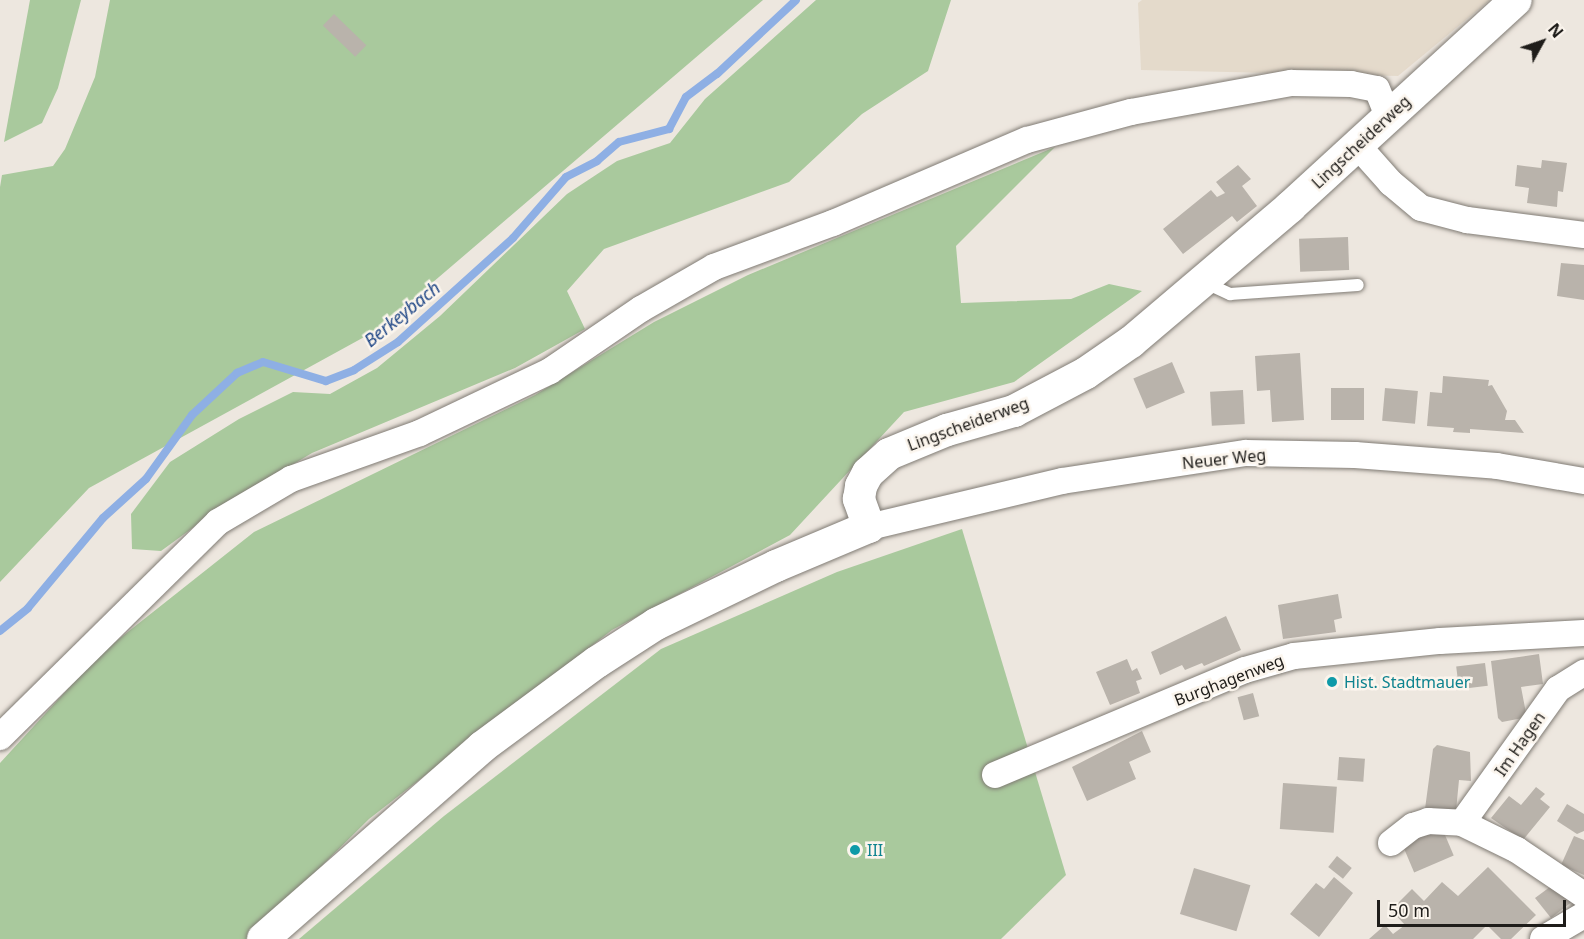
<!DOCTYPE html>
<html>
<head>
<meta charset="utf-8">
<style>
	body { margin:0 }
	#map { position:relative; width:1584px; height:939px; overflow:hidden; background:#ede7df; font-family:"Noto Sans",sans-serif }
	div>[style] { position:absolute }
	.built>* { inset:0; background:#e4dacb }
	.green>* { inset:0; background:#a9c99d }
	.stream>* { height:8px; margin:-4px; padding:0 4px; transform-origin:4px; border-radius:4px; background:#8eafe4 }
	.building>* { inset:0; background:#b9b3ab; transform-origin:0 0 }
	.roads { filter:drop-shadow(0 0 2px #807b74) drop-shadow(0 0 2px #807b74) }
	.service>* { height:12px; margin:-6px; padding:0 6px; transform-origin:6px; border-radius:6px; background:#fff }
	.minor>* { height:26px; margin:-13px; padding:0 13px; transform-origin:13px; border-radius:13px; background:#fff }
	.tertiary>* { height:32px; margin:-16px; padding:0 16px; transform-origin:16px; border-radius:16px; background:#fff }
	.dots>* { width:16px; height:16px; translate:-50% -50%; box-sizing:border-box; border:3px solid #fbf5ed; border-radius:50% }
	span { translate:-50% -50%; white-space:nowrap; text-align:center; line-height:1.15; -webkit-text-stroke:5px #fbf5ed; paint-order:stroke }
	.street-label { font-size:16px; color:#1f1d1a }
	.culture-label { font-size:16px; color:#0d838f }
	.left { translate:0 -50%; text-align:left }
	.water-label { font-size:18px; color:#224988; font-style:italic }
	.north { position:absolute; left:1512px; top:12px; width:60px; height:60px; -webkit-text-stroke:4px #fbf5ed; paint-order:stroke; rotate:50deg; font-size:16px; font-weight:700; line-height:24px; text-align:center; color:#1f1d1a }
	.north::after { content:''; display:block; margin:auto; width:21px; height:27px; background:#1f1d1a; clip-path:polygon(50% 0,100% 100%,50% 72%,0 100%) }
	.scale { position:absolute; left:1377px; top:900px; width:189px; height:27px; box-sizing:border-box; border:3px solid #1f1d1a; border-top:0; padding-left:8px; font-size:18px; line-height:21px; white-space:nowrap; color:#1f1d1a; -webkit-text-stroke:4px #fbf5ed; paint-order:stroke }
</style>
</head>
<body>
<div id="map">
	<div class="built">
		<i style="clip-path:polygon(1142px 0,1490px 0,1398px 76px,1141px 70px,1138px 3px)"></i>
	</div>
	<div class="green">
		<i style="clip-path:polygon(30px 0,81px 0,58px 88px,42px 123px,4px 142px)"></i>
		<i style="clip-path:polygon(110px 0,763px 0,377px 330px,89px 488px,0 582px,0 187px,2px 175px,53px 166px,65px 149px,95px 77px)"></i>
		<i style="clip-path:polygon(816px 0,951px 0,928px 71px,862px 114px,789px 182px,604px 249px,567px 291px,585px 329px,515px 368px,312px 453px,220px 508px,161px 551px,132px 549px,131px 514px,170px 462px,239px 419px,293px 392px,330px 394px,377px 368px,440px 316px,567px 194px,617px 161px,670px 143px,705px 99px)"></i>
		<i style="clip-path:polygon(1055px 147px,956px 246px,961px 303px,1071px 299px,1109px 284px,1142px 291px,1014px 382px,904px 412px,790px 535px,612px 630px,369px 819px,248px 939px,0 939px,0 763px,100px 654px,254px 532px,535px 395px,654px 322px,748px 275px)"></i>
		<i style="clip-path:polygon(962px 529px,1066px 875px,1001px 939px,299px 939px,444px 816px,661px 649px,837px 572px)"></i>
	</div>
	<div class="stream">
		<i style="left:0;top:631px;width:36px;rotate:-39deg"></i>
		<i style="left:28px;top:608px;width:117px;rotate:-50.2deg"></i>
		<i style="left:103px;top:518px;width:58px;rotate:-42.2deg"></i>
		<i style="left:146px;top:479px;width:79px;rotate:-54.3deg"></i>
		<i style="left:192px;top:415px;width:62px;rotate:-43deg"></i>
		<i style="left:237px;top:373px;width:28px;rotate:-23deg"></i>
		<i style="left:263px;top:362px;width:66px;rotate:16.8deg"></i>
		<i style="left:326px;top:381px;width:30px;rotate:-21deg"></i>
		<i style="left:354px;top:370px;width:52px;rotate:-32.5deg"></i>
		<i style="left:398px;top:342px;width:155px;rotate:-42.1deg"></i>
		<i style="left:513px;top:238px;width:81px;rotate:-49deg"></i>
		<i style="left:566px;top:177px;width:35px;rotate:-27deg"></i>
		<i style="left:597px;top:161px;width:29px;rotate:-41deg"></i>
		<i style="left:619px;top:142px;width:52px;rotate:-14.6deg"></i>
		<i style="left:669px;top:129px;width:36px;rotate:-62deg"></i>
		<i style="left:686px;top:97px;width:39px;rotate:-37deg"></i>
		<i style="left:717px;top:74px;width:108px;rotate:-43.1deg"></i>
	</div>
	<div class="building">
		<i style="left:334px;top:14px;width:45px;height:16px;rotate:44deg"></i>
		<i style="clip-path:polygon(1542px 160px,1567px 163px,1563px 192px,1558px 191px,1557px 207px,1527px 203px,1529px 188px,1515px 186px,1517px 165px,1541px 168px)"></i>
		<i style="clip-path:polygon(1238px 165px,1251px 179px,1242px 186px,1257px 206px,1237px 222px,1232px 216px,1183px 254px,1163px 229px,1211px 190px,1217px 197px,1225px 193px,1216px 182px)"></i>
		<i style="left:1348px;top:237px;width:33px;height:49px;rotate:88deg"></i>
		<i style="clip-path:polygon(1561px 263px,1584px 265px,1584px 300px,1557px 296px)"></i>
		<i style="clip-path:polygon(1300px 353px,1304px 420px,1272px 422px,1270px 390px,1257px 391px,1255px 356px)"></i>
		<i style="left:1172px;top:362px;width:33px;height:42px;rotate:67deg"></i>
		<i style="clip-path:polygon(1443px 376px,1489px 380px,1488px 386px,1492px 385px,1507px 411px,1505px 420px,1515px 420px,1524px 433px,1470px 429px,1470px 433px,1453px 432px,1454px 428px,1427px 426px,1430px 392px,1442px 393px)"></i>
		<i style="left:1331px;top:388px;width:33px;height:32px"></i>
		<i style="left:1385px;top:388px;width:33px;height:33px;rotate:5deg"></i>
		<i style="left:1243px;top:390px;width:34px;height:33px;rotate:87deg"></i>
		<i style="clip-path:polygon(1338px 594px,1342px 618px,1334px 620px,1336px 632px,1283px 639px,1278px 605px)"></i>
		<i style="clip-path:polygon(1226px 616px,1241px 650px,1204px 666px,1202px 663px,1185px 670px,1182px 665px,1160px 675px,1151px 652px)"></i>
		<i style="clip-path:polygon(1539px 654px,1543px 684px,1521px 687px,1526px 713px,1523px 718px,1502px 722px,1498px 718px,1491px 661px)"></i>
		<i style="clip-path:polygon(1127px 659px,1132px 671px,1137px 668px,1142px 679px,1136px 681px,1140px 693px,1110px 705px,1096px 672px)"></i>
		<i style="left:1485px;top:663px;width:23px;height:29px;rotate:83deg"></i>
		<i style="left:1253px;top:693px;width:24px;height:16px;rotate:75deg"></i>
		<i style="clip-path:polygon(1142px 731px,1151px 752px,1129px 762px,1136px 779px,1087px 801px,1072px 767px)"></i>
		<i style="clip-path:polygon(1437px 745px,1470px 752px,1471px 781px,1459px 780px,1456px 811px,1425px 809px,1433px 749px)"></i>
		<i style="left:1339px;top:757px;width:26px;height:23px;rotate:4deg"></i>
		<i style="left:1283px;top:783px;width:54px;height:46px;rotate:4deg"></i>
		<i style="clip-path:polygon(1536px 787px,1545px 794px,1540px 799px,1550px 807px,1523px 840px,1491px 818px,1509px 796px,1521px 805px)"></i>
		<i style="clip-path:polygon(1567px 804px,1584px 814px,1584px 831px,1577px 834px,1557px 821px)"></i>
		<i style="left:1442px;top:828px;width:30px;height:43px;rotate:67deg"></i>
		<i style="clip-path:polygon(1574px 836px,1584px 840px,1584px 875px,1561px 865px)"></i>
		<i style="left:1337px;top:856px;width:19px;height:14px;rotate:39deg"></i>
		<i style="clip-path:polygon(1488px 867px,1536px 915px,1511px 939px,1501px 939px,1487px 925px,1473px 939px,1369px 939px,1385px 925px,1393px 934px,1405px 925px,1391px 910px,1412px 889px,1424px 901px,1442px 882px,1458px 896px)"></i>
		<i style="left:1194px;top:868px;width:59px;height:48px;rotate:17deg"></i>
		<i style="clip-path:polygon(1334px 877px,1353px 893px,1319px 937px,1290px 914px,1316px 883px,1324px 889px)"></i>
		<i style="clip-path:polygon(1558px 881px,1578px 897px,1551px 918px,1535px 898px)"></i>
	</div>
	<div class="roads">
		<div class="service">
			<i style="left:1204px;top:282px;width:29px;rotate:25deg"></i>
			<i style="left:1230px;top:294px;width:128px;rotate:-4deg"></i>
		</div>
		<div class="minor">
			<i style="left:1358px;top:146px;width:50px;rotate:48.3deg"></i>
			<i style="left:1391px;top:183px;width:39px;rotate:40deg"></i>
			<i style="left:1421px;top:208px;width:48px;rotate:14.6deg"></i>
			<i style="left:1467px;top:220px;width:118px;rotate:7.3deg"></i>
			<i style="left:869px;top:527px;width:198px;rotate:-13.4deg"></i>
			<i style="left:1062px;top:481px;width:186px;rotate:-8.7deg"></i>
			<i style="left:1246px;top:453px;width:109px;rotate:1.1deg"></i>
			<i style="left:1355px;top:455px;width:142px;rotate:4.4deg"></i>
			<i style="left:1497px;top:466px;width:88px;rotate:9.8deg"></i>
			<i style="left:0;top:737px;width:306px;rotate:-44.6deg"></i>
			<i style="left:218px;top:522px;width:85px;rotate:-30.5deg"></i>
			<i style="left:291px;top:479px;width:137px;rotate:-19.6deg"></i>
			<i style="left:420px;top:433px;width:144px;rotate:-25.5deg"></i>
			<i style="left:550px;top:371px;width:110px;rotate:-34.3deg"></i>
			<i style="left:641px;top:309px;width:84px;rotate:-29.9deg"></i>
			<i style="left:714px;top:267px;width:127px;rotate:-20.3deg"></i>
			<i style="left:833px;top:223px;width:211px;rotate:-23.2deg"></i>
			<i style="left:1027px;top:140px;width:108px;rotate:-15.1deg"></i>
			<i style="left:1131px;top:112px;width:163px;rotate:-10.3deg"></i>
			<i style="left:1291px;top:83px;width:60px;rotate:1deg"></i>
			<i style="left:1351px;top:84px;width:26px;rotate:11deg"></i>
			<i style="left:1377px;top:89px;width:31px;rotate:68deg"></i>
			<i style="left:995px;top:775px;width:271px;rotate:-22.8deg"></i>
			<i style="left:1245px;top:670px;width:51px;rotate:-15.9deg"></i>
			<i style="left:1294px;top:656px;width:147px;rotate:-5.9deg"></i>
			<i style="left:1440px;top:641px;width:144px;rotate:-3.2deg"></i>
			<i style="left:1462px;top:823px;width:165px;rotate:-54.4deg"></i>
			<i style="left:1558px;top:689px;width:31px;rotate:-32deg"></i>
			<i style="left:1391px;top:843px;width:28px;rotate:-38deg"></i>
			<i style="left:1413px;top:826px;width:16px;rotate:-18deg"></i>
			<i style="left:1428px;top:821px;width:34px;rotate:3deg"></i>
			<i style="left:1462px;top:823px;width:61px;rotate:26.1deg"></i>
			<i style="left:1517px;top:850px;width:81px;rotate:33.9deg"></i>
			<i style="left:1543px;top:939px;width:48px;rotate:-30.3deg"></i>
		</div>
		<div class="tertiary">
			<i style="left:263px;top:939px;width:291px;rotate:-41.2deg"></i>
			<i style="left:482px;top:747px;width:143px;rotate:-36.5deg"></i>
			<i style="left:597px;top:662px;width:70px;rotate:-32.8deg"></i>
			<i style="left:656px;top:624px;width:133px;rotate:-25.8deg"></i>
			<i style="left:776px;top:566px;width:101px;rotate:-22.8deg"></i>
			<i style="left:869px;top:527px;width:30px;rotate:-110deg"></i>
			<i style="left:859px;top:499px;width:13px;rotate:-81deg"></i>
			<i style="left:861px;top:486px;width:15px;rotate:-62deg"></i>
			<i style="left:868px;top:473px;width:28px;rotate:-42deg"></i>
			<i style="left:889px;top:454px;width:63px;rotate:-22.5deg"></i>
			<i style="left:947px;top:430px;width:70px;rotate:-15.8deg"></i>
			<i style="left:1014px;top:411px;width:81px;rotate:-27.8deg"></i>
			<i style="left:1086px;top:373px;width:55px;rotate:-34.6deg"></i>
			<i style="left:1131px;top:342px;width:209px;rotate:-40.3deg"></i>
			<i style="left:1290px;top:207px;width:306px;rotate:-42.5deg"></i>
		</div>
	</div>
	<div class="dots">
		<i style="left:1332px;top:682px;background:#0f9aa8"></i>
		<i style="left:855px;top:850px;background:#0f9aa8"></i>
	</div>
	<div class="street-label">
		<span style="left:1361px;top:142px;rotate:-43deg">Lingscheiderweg</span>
		<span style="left:968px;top:424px;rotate:-20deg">Lingscheiderweg</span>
		<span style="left:1224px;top:459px;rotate:-6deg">Neuer Weg</span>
		<span style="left:1229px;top:680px;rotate:-21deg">Burghagenweg</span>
		<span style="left:1520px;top:744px;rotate:-55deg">Im Hagen</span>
	</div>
	<div class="culture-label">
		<span class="left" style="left:1344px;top:682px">Hist. Stadtmauer</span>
		<span class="left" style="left:867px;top:850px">III</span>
	</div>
	<div class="water-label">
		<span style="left:402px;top:314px;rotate:-39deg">Berkeybach</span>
	</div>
	<div class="north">N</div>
	<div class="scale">50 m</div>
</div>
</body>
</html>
